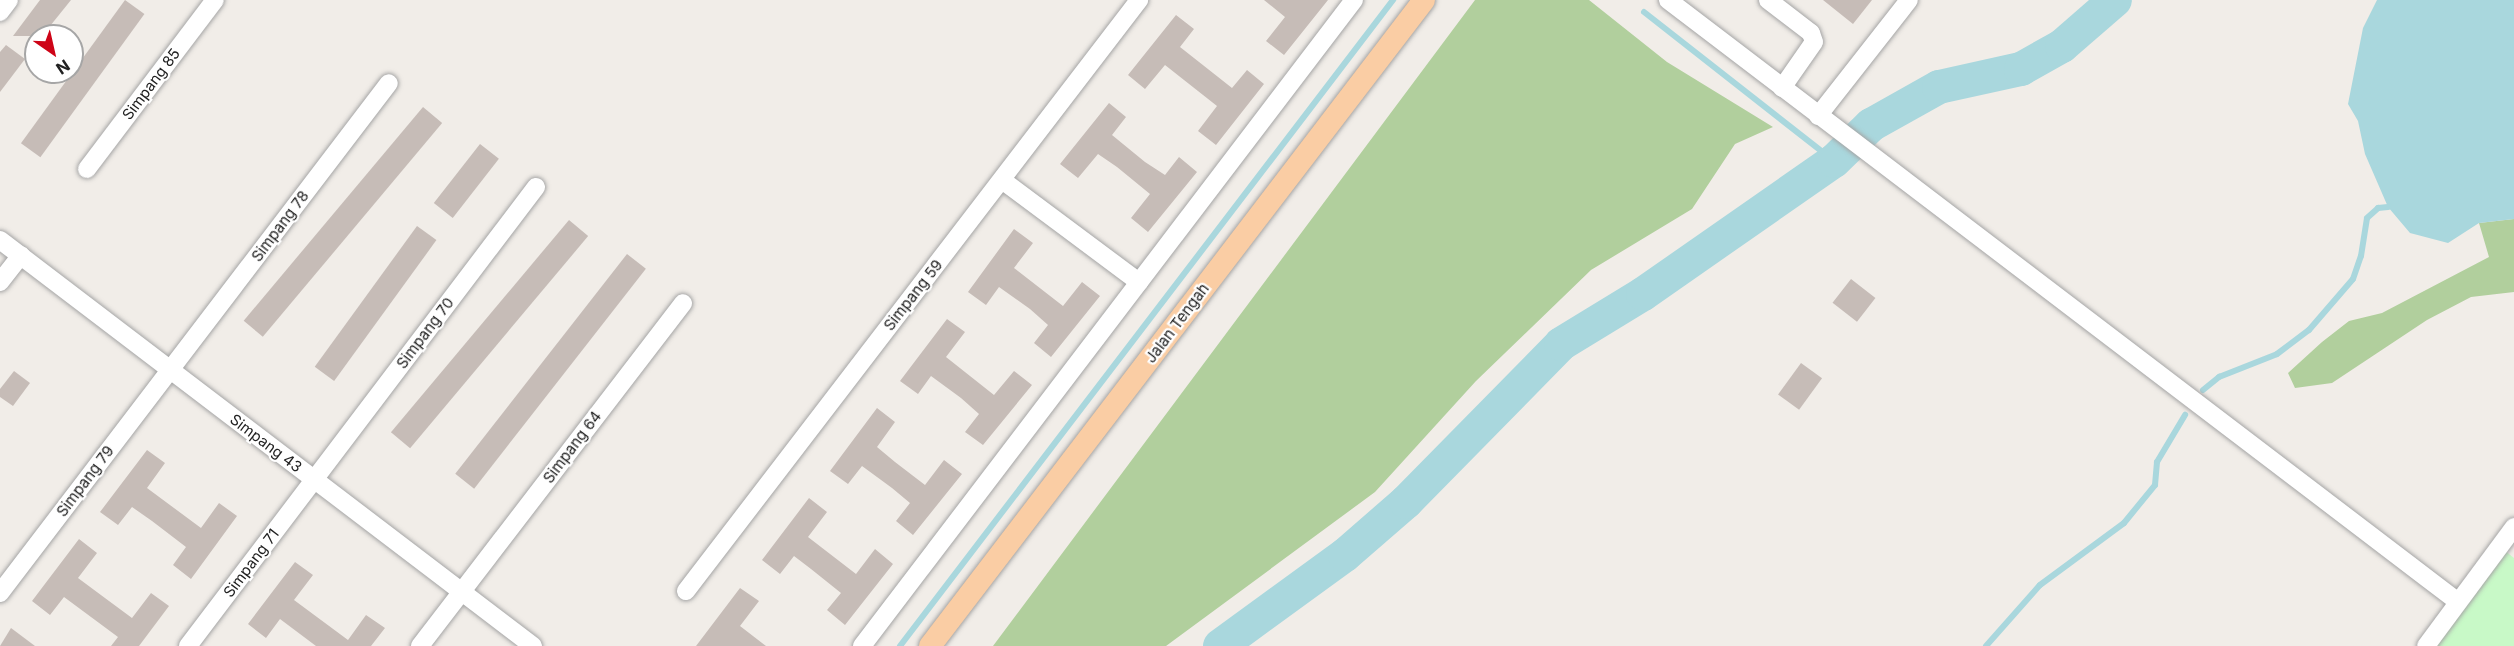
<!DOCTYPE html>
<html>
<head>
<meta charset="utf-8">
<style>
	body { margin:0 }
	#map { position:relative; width:2514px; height:646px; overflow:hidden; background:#f1ede8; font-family:Inter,sans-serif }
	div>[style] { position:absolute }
	.forest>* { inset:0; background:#b1cf9d }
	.park>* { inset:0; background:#c8f9c7 }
	.water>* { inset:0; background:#a9d7dd }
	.stream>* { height:6px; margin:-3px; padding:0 3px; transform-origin:3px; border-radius:3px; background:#a9d7dd }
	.river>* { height:34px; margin:-17px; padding:0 17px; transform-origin:17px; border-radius:17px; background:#a9d7dd }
	.building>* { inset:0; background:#c6bcb7; transform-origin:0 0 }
	.roads { filter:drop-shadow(0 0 2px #a5a5a5) drop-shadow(0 0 2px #a5a5a5) }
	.minor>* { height:18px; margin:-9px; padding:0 9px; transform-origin:9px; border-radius:9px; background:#fff }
	.major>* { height:22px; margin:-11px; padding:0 11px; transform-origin:11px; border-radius:11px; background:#facda4 }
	span { translate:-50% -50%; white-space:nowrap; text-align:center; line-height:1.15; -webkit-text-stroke:4.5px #fff; paint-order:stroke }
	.street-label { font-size:15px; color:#212121 }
	.north { position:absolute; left:24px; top:24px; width:60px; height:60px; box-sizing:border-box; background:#fff; border:2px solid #a6a6a6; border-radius:50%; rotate:146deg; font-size:16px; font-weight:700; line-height:24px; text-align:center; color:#212121 }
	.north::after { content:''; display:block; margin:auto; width:21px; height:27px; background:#ce0417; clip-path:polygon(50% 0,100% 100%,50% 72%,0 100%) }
</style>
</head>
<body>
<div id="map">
	<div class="forest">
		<i style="clip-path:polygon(1475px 0,1589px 0,1667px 62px,1773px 127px,1735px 144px,1692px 209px,1591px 270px,1476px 381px,1375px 492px,1166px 646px,993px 646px)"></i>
		<i style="clip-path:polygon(2514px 219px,2514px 292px,2471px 297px,2427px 320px,2332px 383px,2295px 388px,2288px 373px,2322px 342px,2349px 321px,2382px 313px,2489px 257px,2479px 223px)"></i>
	</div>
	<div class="park">
		<i style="clip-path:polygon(2499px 546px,2514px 558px,2514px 646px,2426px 646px)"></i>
	</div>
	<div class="water">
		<i style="clip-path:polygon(2377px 0,2514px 0,2514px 219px,2479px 223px,2448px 243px,2410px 233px,2388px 207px,2365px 154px,2358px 121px,2348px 104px,2363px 28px)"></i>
	</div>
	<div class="stream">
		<i style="left:1644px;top:12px;width:241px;rotate:38.1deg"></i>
		<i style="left:2203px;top:390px;width:21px;rotate:-39deg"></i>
		<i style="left:2219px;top:377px;width:62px;rotate:-21.6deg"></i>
		<i style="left:2277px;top:354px;width:40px;rotate:-37deg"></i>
		<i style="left:2309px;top:330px;width:67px;rotate:-49.2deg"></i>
		<i style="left:2353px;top:279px;width:24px;rotate:-71deg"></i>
		<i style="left:2361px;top:256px;width:38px;rotate:-81deg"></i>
		<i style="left:2367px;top:218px;width:15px;rotate:-42deg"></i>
		<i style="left:2378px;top:208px;width:10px;rotate:-6deg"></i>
		<i style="left:900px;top:646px;width:813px;rotate:-52.65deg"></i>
		<i style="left:1986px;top:646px;width:81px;rotate:-48.5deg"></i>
		<i style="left:2040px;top:585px;width:104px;rotate:-36.4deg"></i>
		<i style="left:2124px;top:523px;width:49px;rotate:-50.8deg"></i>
		<i style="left:2155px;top:485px;width:23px;rotate:-85deg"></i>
		<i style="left:2157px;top:462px;width:55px;rotate:-59.2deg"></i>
	</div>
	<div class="river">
		<i style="left:1220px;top:646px;width:155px;rotate:-36.1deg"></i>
		<i style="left:1345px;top:555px;width:81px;rotate:-41deg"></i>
		<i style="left:1406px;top:502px;width:221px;rotate:-45.5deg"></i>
		<i style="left:1561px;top:344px;width:96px;rotate:-31.4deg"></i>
		<i style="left:1643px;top:294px;width:233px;rotate:-34.9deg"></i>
		<i style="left:1834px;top:161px;width:52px;rotate:-44.2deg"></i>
		<i style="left:1871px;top:125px;width:78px;rotate:-29.2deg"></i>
		<i style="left:1939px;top:87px;width:84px;rotate:-12.4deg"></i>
		<i style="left:2021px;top:69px;width:47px;rotate:-29.3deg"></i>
		<i style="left:2062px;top:46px;width:70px;rotate:-41deg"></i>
	</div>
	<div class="building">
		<i style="clip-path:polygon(40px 0,71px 0,42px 36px,13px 36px)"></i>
		<i style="left:125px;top:0;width:24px;height:177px;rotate:36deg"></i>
		<i style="clip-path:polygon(1264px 0,1328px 0,1284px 55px,1266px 41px,1285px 17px)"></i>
		<i style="clip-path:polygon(1823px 0,1872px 0,1853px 24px)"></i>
		<i style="clip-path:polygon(1176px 15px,1194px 29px,1180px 47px,1213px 73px,1232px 88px,1247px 70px,1264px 84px,1216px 145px,1198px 131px,1217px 106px,1184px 80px,1165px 65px,1145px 89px,1128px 75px)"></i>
		<i style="clip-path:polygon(6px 45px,25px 59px,0 92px,0 52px)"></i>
		<i style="clip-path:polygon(1109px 103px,1126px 117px,1112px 135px,1145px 162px,1165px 175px,1179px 157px,1197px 172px,1148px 232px,1131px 218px,1150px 194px,1117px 167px,1098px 154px,1078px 178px,1060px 164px)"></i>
		<i style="left:423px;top:107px;width:25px;height:279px;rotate:40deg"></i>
		<i style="left:480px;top:144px;width:24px;height:75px;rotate:38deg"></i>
		<i style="left:569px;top:220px;width:25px;height:277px;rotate:40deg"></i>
		<i style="left:417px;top:226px;width:24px;height:174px;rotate:36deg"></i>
		<i style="clip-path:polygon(1014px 229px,1033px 243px,1014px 268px,1063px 306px,1082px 282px,1100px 296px,1051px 357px,1034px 343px,1048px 325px,1030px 309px,999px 287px,986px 305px,968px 292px)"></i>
		<i style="left:627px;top:254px;width:24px;height:279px;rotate:38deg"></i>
		<i style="left:1851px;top:279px;width:31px;height:30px;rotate:38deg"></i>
		<i style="clip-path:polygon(947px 319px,965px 332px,946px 357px,994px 395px,1014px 371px,1032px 385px,983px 445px,965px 432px,979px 414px,961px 398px,931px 376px,918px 394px,900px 381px)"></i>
		<i style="left:1801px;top:363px;width:26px;height:39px;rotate:36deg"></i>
		<i style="clip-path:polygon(14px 371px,30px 383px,13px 406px,0 397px,0 389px)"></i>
		<i style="clip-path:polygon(877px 408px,895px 422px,877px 447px,895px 462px,925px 485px,944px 460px,962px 474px,913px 535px,896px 521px,910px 503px,892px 488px,862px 466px,848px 484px,830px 471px)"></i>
		<i style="clip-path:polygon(147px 450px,165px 463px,147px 488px,201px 528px,219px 503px,237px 516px,191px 579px,173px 565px,186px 547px,152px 521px,132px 507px,118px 525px,100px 512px)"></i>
		<i style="clip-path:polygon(809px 498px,827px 512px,808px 537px,856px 574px,875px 549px,893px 564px,845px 625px,827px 610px,841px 593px,811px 569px,794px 556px,780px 574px,762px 560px)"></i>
		<i style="clip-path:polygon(79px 539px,97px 553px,78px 578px,109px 601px,132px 618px,151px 593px,169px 606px,139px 646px,111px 646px,118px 637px,64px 597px,50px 615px,32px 601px)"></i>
		<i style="clip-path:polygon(295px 562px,313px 575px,294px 600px,348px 640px,366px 615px,385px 628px,371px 646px,316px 646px,280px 619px,266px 638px,248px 624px)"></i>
		<i style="clip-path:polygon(740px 588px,759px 601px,740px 626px,766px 646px,696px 646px)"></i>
		<i style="clip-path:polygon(11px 628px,35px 646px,0 646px)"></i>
	</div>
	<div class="roads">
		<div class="minor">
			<i style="left:1668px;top:0;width:992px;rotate:37.3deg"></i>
			<i style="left:1768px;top:0;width:54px;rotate:37.5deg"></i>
			<i style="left:1811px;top:33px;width:9px;rotate:72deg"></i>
			<i style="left:1814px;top:42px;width:56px;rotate:124.8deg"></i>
			<i style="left:0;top:12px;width:15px;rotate:-53deg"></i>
			<i style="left:1818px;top:116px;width:147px;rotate:-51.9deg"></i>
			<i style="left:87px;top:169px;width:212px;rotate:-52.9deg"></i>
			<i style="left:1002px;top:180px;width:171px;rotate:36.7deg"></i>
			<i style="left:0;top:240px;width:670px;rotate:37.3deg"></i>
			<i style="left:0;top:282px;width:34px;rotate:-52deg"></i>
			<i style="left:686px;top:591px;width:745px;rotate:-52.53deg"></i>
			<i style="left:0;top:593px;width:641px;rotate:-52.67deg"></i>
			<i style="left:188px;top:646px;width:576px;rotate:-52.83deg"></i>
			<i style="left:420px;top:646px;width:432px;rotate:-52.5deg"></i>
			<i style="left:862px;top:646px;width:812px;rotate:-52.71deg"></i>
			<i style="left:2426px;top:646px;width:148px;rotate:-53.5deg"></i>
		</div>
		<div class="major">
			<i style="left:930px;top:646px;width:813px;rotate:-52.59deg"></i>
		</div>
	</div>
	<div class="street-label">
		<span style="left:151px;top:84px;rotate:-53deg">Simpang 85</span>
		<span style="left:280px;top:226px;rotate:-53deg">Simpang 78</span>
		<span style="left:913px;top:295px;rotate:-52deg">Simpang 59</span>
		<span style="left:1177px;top:323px;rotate:-53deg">Jalan Tengah</span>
		<span style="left:425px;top:333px;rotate:-53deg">Simpang 70</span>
		<span style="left:266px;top:443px;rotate:37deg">Simpang 43</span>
		<span style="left:572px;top:447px;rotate:-53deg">Simpang 64</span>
		<span style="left:85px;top:481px;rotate:-53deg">Simpang 79</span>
		<span style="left:251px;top:563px;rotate:-53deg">Simpang 71</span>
	</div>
	<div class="north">N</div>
</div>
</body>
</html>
